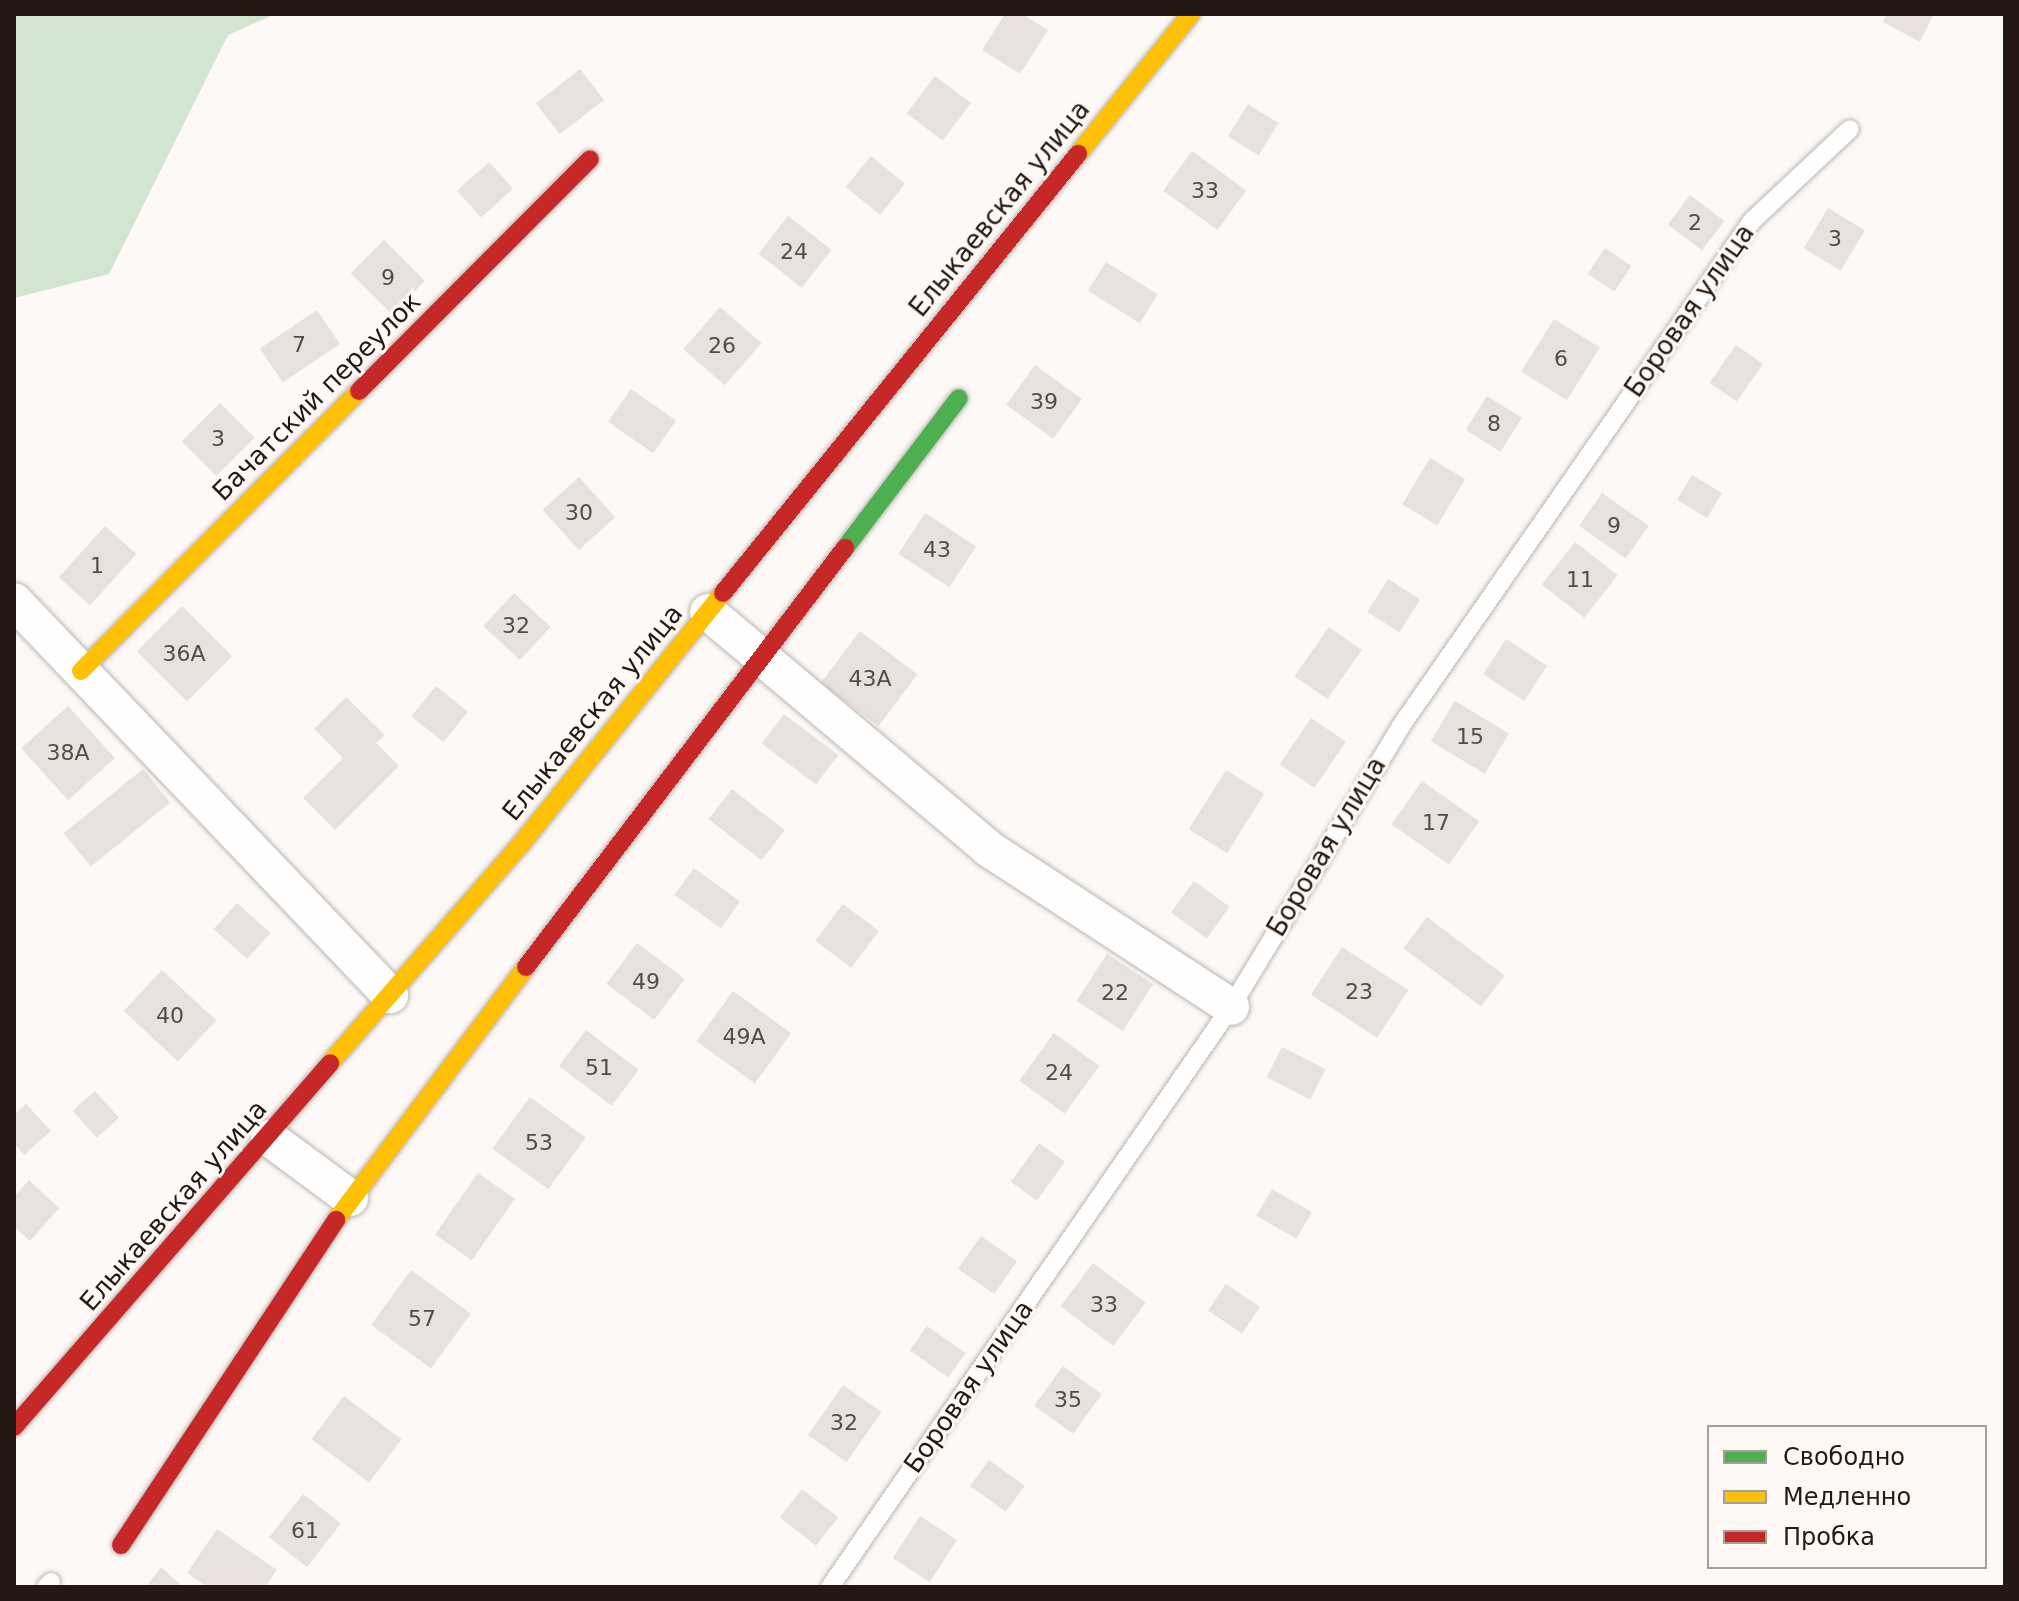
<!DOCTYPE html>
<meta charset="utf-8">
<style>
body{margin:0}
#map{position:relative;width:2019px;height:1601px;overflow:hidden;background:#fcf9f6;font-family:"DejaVu Sans",sans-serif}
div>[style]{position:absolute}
.forest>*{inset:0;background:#d2e5d1}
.building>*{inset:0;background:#e9e1dd;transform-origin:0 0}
.roads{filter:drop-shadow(0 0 2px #bbb4af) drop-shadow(0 0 2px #bbb4af)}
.lane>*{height:18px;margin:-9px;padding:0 9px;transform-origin:9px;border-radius:9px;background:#fffefe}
.street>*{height:36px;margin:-18px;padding:0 18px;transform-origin:18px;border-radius:18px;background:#fffefe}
.fast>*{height:18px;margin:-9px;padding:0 9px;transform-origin:9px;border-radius:9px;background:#4caf50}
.slow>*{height:18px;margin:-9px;padding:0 9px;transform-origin:9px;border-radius:9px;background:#ffc107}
.jam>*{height:18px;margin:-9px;padding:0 9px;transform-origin:9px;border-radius:9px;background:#c62828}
span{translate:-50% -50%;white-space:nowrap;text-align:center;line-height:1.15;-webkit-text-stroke:6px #fef8f4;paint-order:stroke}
.number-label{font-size:22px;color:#564b46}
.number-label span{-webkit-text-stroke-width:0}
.street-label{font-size:26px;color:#231812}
.frame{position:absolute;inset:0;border:16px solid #231812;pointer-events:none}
.legend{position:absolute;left:1707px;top:1425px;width:280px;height:144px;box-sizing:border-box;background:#fef8f4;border:2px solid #a69e9a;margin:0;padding:10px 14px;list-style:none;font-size:24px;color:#231812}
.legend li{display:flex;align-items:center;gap:16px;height:40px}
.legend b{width:40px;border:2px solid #a69e9a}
</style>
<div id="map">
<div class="forest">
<div style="clip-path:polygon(14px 14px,275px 14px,228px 35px,109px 274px,14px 298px)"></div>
</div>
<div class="building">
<div style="clip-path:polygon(1005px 14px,1022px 14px,1048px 30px,1020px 74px,982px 50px)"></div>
<div style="clip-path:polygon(1887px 14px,1934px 14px,1920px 42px,1883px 22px)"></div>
<div style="left:580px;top:69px;width:39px;height:56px;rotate:52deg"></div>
<div style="left:935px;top:76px;width:45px;height:47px;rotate:37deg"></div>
<div style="left:1248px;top:104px;width:36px;height:38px;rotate:32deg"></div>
<div style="left:1192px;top:151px;width:67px;height:49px;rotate:36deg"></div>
<div style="left:871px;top:156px;width:44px;height:40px;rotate:39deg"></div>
<div style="left:489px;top:162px;width:36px;height:43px;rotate:48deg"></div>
<div style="left:1690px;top:195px;width:43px;height:37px;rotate:37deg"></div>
<div style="left:1828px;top:208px;width:43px;height:47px;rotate:31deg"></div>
<div style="left:788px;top:216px;width:55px;height:48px;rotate:38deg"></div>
<div style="left:384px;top:240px;width:58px;height:47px;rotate:45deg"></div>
<div style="left:1605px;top:248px;width:32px;height:31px;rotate:34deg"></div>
<div style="left:1106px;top:262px;width:61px;height:34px;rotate:32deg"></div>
<div style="left:720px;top:307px;width:55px;height:56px;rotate:41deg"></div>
<div style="left:317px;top:310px;width:41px;height:69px;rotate:56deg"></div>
<div style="left:1554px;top:319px;width:54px;height:62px;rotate:32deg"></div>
<div style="left:1736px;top:345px;width:33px;height:46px;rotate:35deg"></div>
<div style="left:1035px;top:365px;width:58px;height:49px;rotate:36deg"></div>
<div style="left:631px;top:389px;width:55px;height:40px;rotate:35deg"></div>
<div style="left:1487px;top:396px;width:41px;height:40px;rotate:32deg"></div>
<div style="left:220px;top:403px;width:49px;height:54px;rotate:45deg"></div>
<div style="left:1430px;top:458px;width:41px;height:54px;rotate:31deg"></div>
<div style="left:1692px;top:475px;width:35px;height:29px;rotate:31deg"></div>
<div style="left:579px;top:477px;width:54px;height:49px;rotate:48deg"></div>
<div style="left:1602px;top:493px;width:57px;height:40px;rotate:35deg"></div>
<div style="left:925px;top:513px;width:61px;height:49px;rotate:33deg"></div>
<div style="left:105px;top:526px;width:42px;height:69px;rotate:42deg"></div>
<div style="left:1575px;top:542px;width:54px;height:54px;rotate:38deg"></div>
<div style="left:1388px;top:579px;width:38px;height:39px;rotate:32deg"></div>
<div style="left:514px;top:593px;width:50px;height:45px;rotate:43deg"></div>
<div style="left:182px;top:606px;width:71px;height:64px;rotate:45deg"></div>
<div style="left:1329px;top:627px;width:40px;height:60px;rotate:35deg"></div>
<div style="left:860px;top:631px;width:72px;height:65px;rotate:37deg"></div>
<div style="left:1506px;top:639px;width:49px;height:42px;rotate:33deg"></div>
<div style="left:436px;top:686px;width:41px;height:39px;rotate:39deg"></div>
<div style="clip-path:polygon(346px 697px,385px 735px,376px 743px,399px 766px,335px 830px,303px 798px,343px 758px,314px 729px)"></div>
<div style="left:1455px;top:701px;width:63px;height:47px;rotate:31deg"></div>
<div style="left:68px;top:706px;width:70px;height:63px;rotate:48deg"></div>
<div style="left:784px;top:714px;width:68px;height:37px;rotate:37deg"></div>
<div style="left:1311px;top:718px;width:42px;height:56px;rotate:34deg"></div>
<div style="left:143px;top:769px;width:43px;height:102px;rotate:51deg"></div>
<div style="left:1226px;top:770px;width:45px;height:70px;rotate:32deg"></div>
<div style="left:1422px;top:781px;width:70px;height:53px;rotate:35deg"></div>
<div style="left:732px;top:789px;width:67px;height:38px;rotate:38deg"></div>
<div style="left:694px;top:868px;width:57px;height:33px;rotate:36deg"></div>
<div style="left:1194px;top:881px;width:44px;height:39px;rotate:36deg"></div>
<div style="left:237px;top:903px;width:45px;height:35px;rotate:42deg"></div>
<div style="left:843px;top:904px;width:45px;height:46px;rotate:37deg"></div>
<div style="left:1427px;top:917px;width:97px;height:39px;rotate:37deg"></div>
<div style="left:637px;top:943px;width:60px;height:51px;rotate:37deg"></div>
<div style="left:1342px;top:947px;width:79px;height:57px;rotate:33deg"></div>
<div style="left:1107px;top:954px;width:55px;height:56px;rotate:33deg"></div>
<div style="left:162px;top:970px;width:74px;height:56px;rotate:43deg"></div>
<div style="left:733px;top:991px;width:72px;height:62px;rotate:36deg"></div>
<div style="left:586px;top:1030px;width:66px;height:45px;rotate:37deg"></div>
<div style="left:1054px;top:1033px;width:56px;height:59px;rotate:36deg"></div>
<div style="left:1282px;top:1047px;width:49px;height:34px;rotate:27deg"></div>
<div style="left:95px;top:1091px;width:36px;height:30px;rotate:48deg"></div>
<div style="left:530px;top:1097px;width:69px;height:64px;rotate:36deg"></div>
<div style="clip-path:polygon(26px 1104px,51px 1131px,24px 1155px,14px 1143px,14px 1115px)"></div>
<div style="left:1039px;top:1143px;width:32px;height:48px;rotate:36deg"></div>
<div style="left:478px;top:1173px;width:45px;height:75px;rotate:35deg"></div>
<div style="clip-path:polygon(29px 1180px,59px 1208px,30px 1241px,14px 1227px,14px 1197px)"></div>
<div style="left:1272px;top:1189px;width:46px;height:31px;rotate:30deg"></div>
<div style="left:981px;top:1236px;width:44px;height:40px;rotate:35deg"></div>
<div style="left:1093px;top:1263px;width:66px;height:54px;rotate:37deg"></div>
<div style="left:411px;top:1270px;width:74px;height:68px;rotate:36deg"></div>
<div style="left:1226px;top:1284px;width:41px;height:32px;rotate:34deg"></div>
<div style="left:927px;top:1326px;width:47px;height:30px;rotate:35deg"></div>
<div style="left:1063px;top:1366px;width:48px;height:49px;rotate:36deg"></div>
<div style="left:843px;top:1385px;width:47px;height:61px;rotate:35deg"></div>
<div style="left:344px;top:1396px;width:72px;height:54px;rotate:37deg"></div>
<div style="left:989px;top:1460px;width:44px;height:32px;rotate:36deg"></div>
<div style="left:802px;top:1489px;width:46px;height:36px;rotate:38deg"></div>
<div style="left:303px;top:1494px;width:48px;height:55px;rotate:38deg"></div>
<div style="left:920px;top:1516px;width:44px;height:50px;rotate:33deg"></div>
<div style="clip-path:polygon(217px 1529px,277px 1570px,265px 1587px,207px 1587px,187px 1573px)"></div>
<div style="clip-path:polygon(161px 1567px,183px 1587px,146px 1587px)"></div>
</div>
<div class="roads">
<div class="lane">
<div style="left:46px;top:1587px;width:7px;rotate:-45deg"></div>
<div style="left:830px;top:1587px;width:705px;rotate:-55.34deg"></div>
<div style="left:1231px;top:1007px;width:328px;rotate:-58.8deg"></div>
<div style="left:1401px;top:726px;width:615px;rotate:-55.2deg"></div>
<div style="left:1752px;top:221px;width:134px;rotate:-43.2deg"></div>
</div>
<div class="street">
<div style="left:14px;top:601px;width:545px;rotate:46.34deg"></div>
<div style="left:708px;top:612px;width:368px;rotate:40.1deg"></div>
<div style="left:989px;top:849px;width:289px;rotate:33.1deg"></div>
<div style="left:269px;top:1138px;width:101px;rotate:36.5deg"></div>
</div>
<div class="fast">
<div style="left:845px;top:548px;width:188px;rotate:-52.8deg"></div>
</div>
<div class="slow">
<div style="left:1078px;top:154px;width:180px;rotate:-51.1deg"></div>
<div style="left:81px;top:671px;width:395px;rotate:-45.2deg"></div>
<div style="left:330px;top:1063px;width:291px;rotate:-48.9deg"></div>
<div style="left:521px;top:844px;width:322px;rotate:-51.2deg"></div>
<div style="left:336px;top:1220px;width:316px;rotate:-53.1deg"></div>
</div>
<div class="jam">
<div style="left:359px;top:391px;width:327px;rotate:-45.1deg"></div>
<div style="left:723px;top:593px;width:565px;rotate:-51.04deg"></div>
<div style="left:526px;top:967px;width:527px;rotate:-52.72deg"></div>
<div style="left:14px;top:1427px;width:482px;rotate:-49deg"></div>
<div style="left:121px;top:1545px;width:390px;rotate:-56.5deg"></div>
</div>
</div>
<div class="number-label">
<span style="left:1205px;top:191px">33</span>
<span style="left:1695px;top:223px">2</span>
<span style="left:1835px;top:239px">3</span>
<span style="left:794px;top:252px">24</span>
<span style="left:388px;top:278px">9</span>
<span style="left:299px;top:345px">7</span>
<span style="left:722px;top:346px">26</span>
<span style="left:1561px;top:359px">6</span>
<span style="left:1044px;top:402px">39</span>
<span style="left:1494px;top:424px">8</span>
<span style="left:218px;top:439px">3</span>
<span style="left:579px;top:513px">30</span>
<span style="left:1614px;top:526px">9</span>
<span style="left:937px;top:550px">43</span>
<span style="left:97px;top:566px">1</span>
<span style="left:1580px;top:580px">11</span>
<span style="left:516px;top:626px">32</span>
<span style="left:184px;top:654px">36А</span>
<span style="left:870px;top:679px">43А</span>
<span style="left:1470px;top:737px">15</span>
<span style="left:68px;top:753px">38А</span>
<span style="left:1436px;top:823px">17</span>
<span style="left:646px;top:982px">49</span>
<span style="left:1359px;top:992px">23</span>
<span style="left:1115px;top:993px">22</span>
<span style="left:170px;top:1016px">40</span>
<span style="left:744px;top:1037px">49А</span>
<span style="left:599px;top:1068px">51</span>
<span style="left:1059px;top:1073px">24</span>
<span style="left:539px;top:1143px">53</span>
<span style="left:1104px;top:1305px">33</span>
<span style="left:422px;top:1319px">57</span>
<span style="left:1068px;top:1400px">35</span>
<span style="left:844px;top:1423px">32</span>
<span style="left:305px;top:1531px">61</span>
</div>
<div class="street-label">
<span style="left:1000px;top:209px;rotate:-51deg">Елыкаевская улица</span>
<span style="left:1690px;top:311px;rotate:-55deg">Боровая улица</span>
<span style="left:317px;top:397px;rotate:-45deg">Бачатский переулок</span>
<span style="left:593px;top:713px;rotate:-51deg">Елыкаевская улица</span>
<span style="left:1327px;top:847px;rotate:-59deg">Боровая улица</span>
<span style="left:174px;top:1206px;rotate:-49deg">Елыкаевская улица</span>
<span style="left:969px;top:1387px;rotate:-55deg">Боровая улица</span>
</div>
<div class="frame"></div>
<ul class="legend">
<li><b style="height:10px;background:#4caf50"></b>Свободно</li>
<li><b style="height:10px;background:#ffc107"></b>Медленно</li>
<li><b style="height:10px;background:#c62828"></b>Пробка</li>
</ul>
</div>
